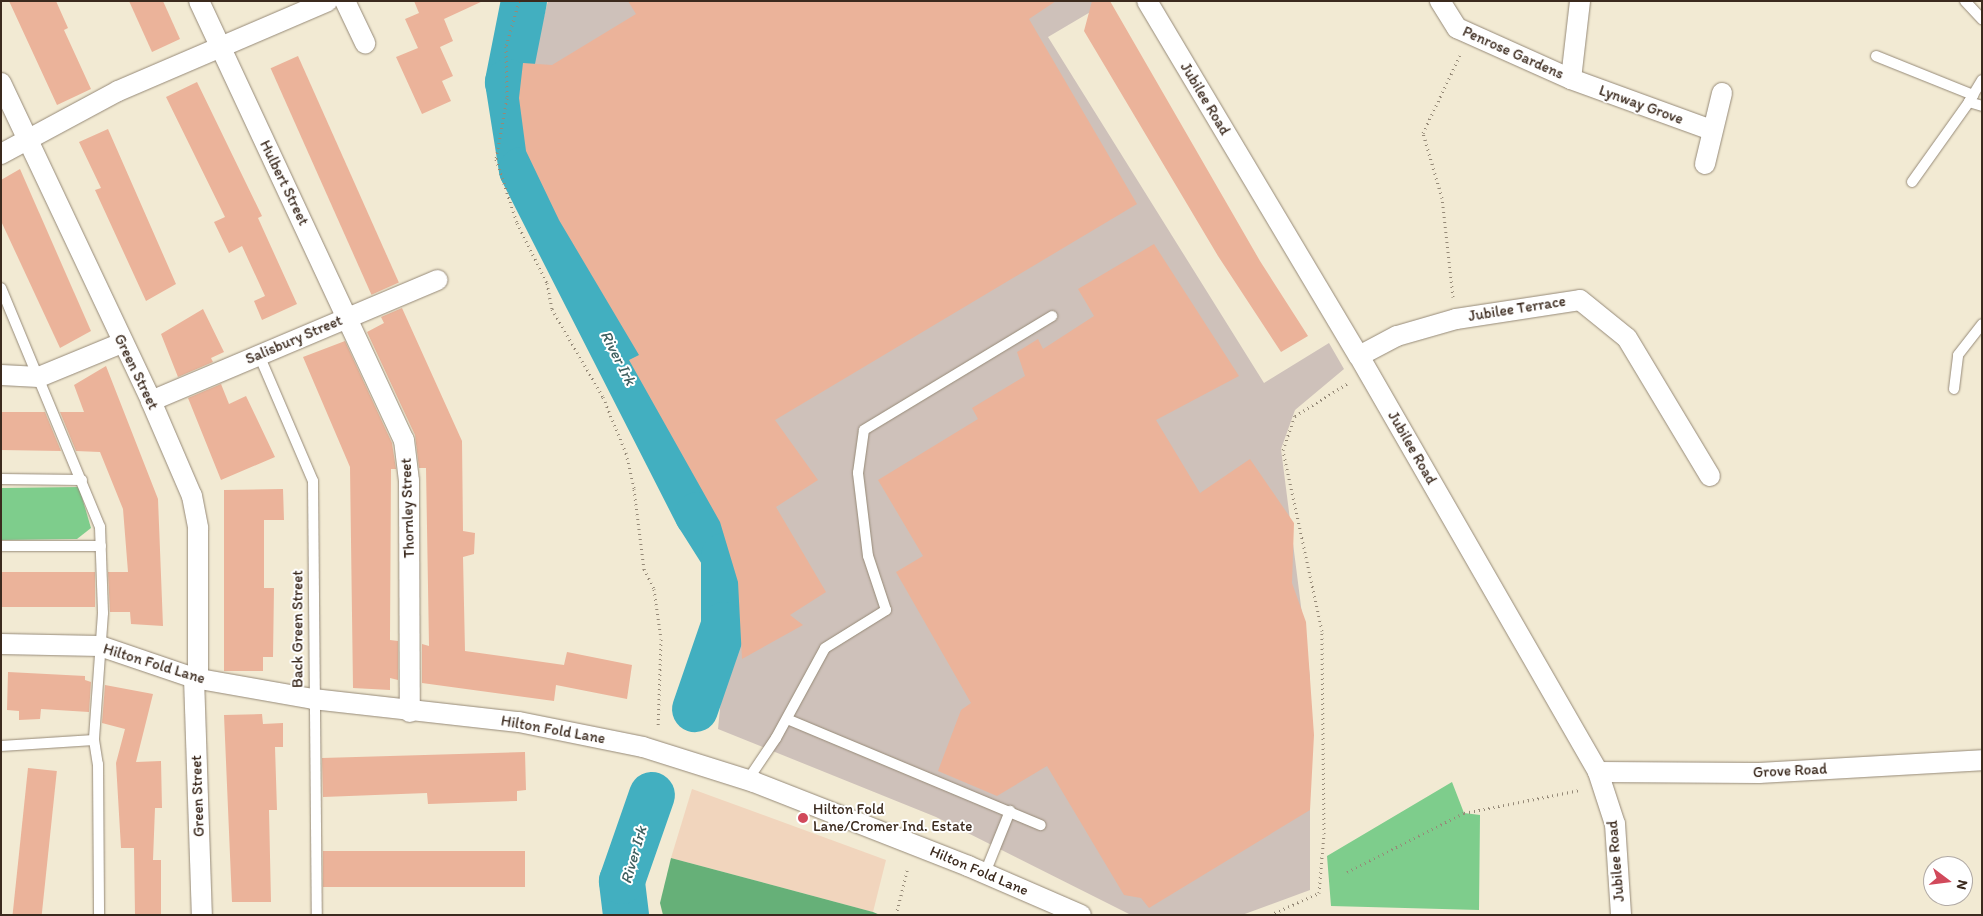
<!DOCTYPE html>
<style>
body{margin:0}
#map{position:relative;width:1983px;height:916px;overflow:hidden;background:#f2ead3;font-family:Itim,sans-serif}
div>[style]{position:absolute}
.built>*{inset:0;background:#f1d5bd}
.industrial>*{inset:0;background:#cec1ba}
.green>*{inset:0;background:#7ecd8c}
.forest>*{inset:0;background:#66b078}
.river>*{height:46px;margin:-23px;padding:0 23px;transform-origin:23px;border-radius:23px;background:#42afc0}
.building>*{inset:0;background:#ebb39a;transform-origin:0 0}
.path>*{height:3px;margin-top:-1.5px;transform-origin:0;background:repeating-linear-gradient(90deg,#968a78 0 1px,transparent 0 5px)}
.roads{filter:drop-shadow(0 0 1px #968a78) drop-shadow(0 0 1px #968a78)}
.lane>*{height:10px;margin:-5px;padding:0 5px;transform-origin:5px;border-radius:5px;background:#fff}
.street>*{height:20px;margin:-10px;padding:0 10px;transform-origin:10px;border-radius:10px;background:#fff}
.dots>*{width:14px;height:14px;translate:-50% -50%;box-sizing:border-box;border:2px solid #fff;border-radius:50%}
span{translate:-50% -50%;white-space:nowrap;text-align:center;line-height:1.15;-webkit-text-stroke:4px #fff;paint-order:stroke}
.street-label{font-size:15px;color:#3b2a1e}
.poi-label{font-size:15px;color:#3b2a1e}
.left{translate:0 -50%;text-align:left}
.water-label{font-size:16px;color:#3e5f5f;font-style:italic}
.frame{position:absolute;inset:0;border:2px solid #3b2a1e;pointer-events:none}
.north{position:absolute;left:1923px;top:856px;width:50px;height:50px;box-sizing:border-box;background:#fff;border:1px solid #b1aaa5;border-radius:50%;rotate:105deg;font-size:14px;font-weight:700;line-height:20px;text-align:center;color:#3b2a1e}
.north::after{content:'';display:block;margin:auto;width:18px;height:22px;background:#d1495b;clip-path:polygon(50% 0,100% 100%,50% 72%,0 100%)}
</style>
<div id="map">
<div class="built">
<div style="clip-path:polygon(692px 789px,886px 860px,873px 912px,671px 858px)"></div>
</div>
<div class="industrial">
<div style="clip-path:polygon(548px 1px,1109px 1px,1048px 37px,1264px 383px,1329px 343px,1344px 369px,1295px 410px,1281px 449px,1310px 677px,1310px 890px,1242px 915px,1131px 915px,936px 817px,718px 729px,732px 585px,729px 551px,577px 266px,525px 152px,532px 62px)"></div>
</div>
<div class="green">
<div style="clip-path:polygon(79px 487px,91px 528px,77px 539px,1px 540px,1px 488px)"></div>
<div style="clip-path:polygon(1452px 782px,1464px 813px,1480px 815px,1479px 910px,1331px 906px,1327px 856px)"></div>
</div>
<div class="forest">
<div style="clip-path:polygon(671px 858px,873px 912px,880px 915px,663px 915px,660px 903px)"></div>
</div>
<div class="river">
<div style="left:524px;top:1px;width:83px;rotate:101.2deg"></div>
<div style="left:508px;top:82px;width:89px;rotate:81deg"></div>
<div style="left:522px;top:170px;width:387px;rotate:63deg"></div>
<div style="left:698px;top:515px;width:49px;rotate:57.6deg"></div>
<div style="left:724px;top:556px;width:69px;rotate:90deg"></div>
<div style="left:724px;top:625px;width:89px;rotate:109deg"></div>
<div style="left:626px;top:915px;width:34px;rotate:-97deg"></div>
<div style="left:622px;top:881px;width:91px;rotate:-70.8deg"></div>
</div>
<div class="building">
<div style="clip-path:polygon(9px 1px,56px 1px,68px 28px,64px 30px,91px 89px,57px 105px)"></div>
<div style="clip-path:polygon(129px 1px,163px 1px,180px 39px,152px 52px)"></div>
<div style="clip-path:polygon(414px 1px,483px 1px,444px 19px,453px 41px,440px 47px,453px 76px,442px 81px,451px 101px,422px 114px,396px 57px,418px 48px,405px 19px,419px 13px)"></div>
<div style="clip-path:polygon(628px 1px,1056px 1px,1029px 19px,1137px 204px,775px 420px,818px 480px,776px 507px,826px 592px,790px 615px,803px 625px,742px 659px,738px 582px,720px 522px,629px 360px,639px 355px,559px 220px,526px 151px,519px 98px,523px 63px,552px 65px,636px 14px)"></div>
<div style="clip-path:polygon(1092px 1px,1110px 1px,1260px 261px,1308px 336px,1281px 352px,1218px 256px,1084px 31px)"></div>
<div style="left:298px;top:56px;width:248px;height:30px;rotate:66deg"></div>
<div style="clip-path:polygon(197px 82px,262px 216px,258px 218px,297px 304px,262px 320px,254px 301px,265px 296px,242px 246px,229px 253px,214px 222px,225px 217px,166px 97px)"></div>
<div style="clip-path:polygon(108px 129px,176px 284px,146px 301px,95px 190px,101px 188px,79px 142px)"></div>
<div style="clip-path:polygon(20px 169px,91px 331px,60px 348px,1px 221px,1px 180px)"></div>
<div style="clip-path:polygon(1154px 244px,1239px 376px,1156px 420px,1200px 493px,1250px 459px,1294px 523px,1292px 583px,1306px 622px,1314px 735px,1310px 810px,1149px 908px,1141px 898px,1124px 895px,1047px 766px,997px 796px,938px 771px,961px 710px,971px 703px,896px 572px,923px 556px,878px 480px,978px 419px,972px 408px,1025px 376px,1017px 352px,1038px 339px,1043px 349px,1094px 316px,1078px 289px)"></div>
<div style="clip-path:polygon(402px 308px,462px 441px,463px 531px,475px 533px,474px 554px,463px 557px,465px 651px,564px 665px,567px 652px,632px 665px,627px 699px,556px 685px,554px 701px,422px 683px,422px 644px,429px 646px,426px 468px,419px 468px,415px 435px,367px 332px,384px 323px,381px 317px)"></div>
<div style="clip-path:polygon(203px 309px,224px 352px,211px 358px,213px 362px,178px 377px,161px 334px)"></div>
<div style="clip-path:polygon(345px 341px,392px 443px,396px 469px,391px 469px,390px 640px,398px 641px,398px 680px,390px 678px,390px 690px,353px 688px,350px 467px,303px 357px)"></div>
<div style="clip-path:polygon(106px 366px,158px 499px,163px 626px,131px 624px,130px 612px,110px 612px,108px 572px,128px 572px,123px 509px,100px 452px,76px 451px,60px 412px,84px 412px,74px 385px)"></div>
<div style="clip-path:polygon(221px 384px,229px 404px,246px 396px,275px 457px,221px 480px,188px 398px)"></div>
<div style="clip-path:polygon(1px 412px,45px 412px,61px 451px,1px 450px)"></div>
<div style="clip-path:polygon(283px 489px,284px 520px,264px 520px,264px 588px,274px 588px,273px 657px,263px 657px,263px 671px,224px 671px,224px 490px)"></div>
<div style="left:1px;top:572px;width:94px;height:35px"></div>
<div style="clip-path:polygon(8px 672px,85px 676px,85px 680px,91px 682px,89px 712px,41px 709px,40px 719px,19px 720px,19px 711px,7px 710px)"></div>
<div style="clip-path:polygon(105px 685px,153px 694px,136px 762px,161px 761px,162px 808px,155px 808px,153px 860px,161px 860px,161px 915px,135px 915px,134px 848px,121px 848px,116px 763px,125px 729px,102px 723px)"></div>
<div style="clip-path:polygon(262px 714px,263px 724px,283px 723px,283px 747px,275px 747px,277px 810px,269px 810px,271px 902px,232px 902px,224px 715px)"></div>
<div style="clip-path:polygon(525px 752px,526px 790px,517px 791px,517px 801px,428px 804px,427px 793px,323px 797px,322px 758px)"></div>
<div style="left:28px;top:768px;width:29px;height:147px;rotate:6deg"></div>
<div style="left:525px;top:851px;width:36px;height:202px;rotate:90deg"></div>
</div>
<div class="path">
<div style="left:519px;top:1px;width:47px;rotate:106.1deg"></div>
<div style="left:506px;top:46px;width:52px;rotate:88.9deg"></div>
<div style="left:507px;top:98px;width:62px;rotate:100.2deg"></div>
<div style="left:496px;top:159px;width:67px;rotate:71.8deg"></div>
<div style="left:517px;top:223px;width:67px;rotate:63.4deg"></div>
<div style="left:547px;top:283px;width:26px;rotate:79deg"></div>
<div style="left:552px;top:309px;width:102px;rotate:59.9deg"></div>
<div style="left:603px;top:397px;width:61px;rotate:67.7deg"></div>
<div style="left:626px;top:453px;width:37px;rotate:77deg"></div>
<div style="left:634px;top:489px;width:81px;rotate:82.9deg"></div>
<div style="left:644px;top:569px;width:22px;rotate:63deg"></div>
<div style="left:654px;top:589px;width:50px;rotate:82deg"></div>
<div style="left:661px;top:639px;width:89px;rotate:91.9deg"></div>
<div style="left:1453px;top:297px;width:100px;rotate:-96.3deg"></div>
<div style="left:1442px;top:198px;width:68px;rotate:-106.3deg"></div>
<div style="left:1423px;top:133px;width:86px;rotate:-64.6deg"></div>
<div style="left:1347px;top:872px;width:131px;rotate:-26.8deg"></div>
<div style="left:1464px;top:813px;width:118px;rotate:-11.2deg"></div>
<div style="left:896px;top:915px;width:49px;rotate:-76deg"></div>
<div style="left:1270px;top:915px;width:54px;rotate:-24.2deg"></div>
<div style="left:1319px;top:893px;width:59px;rotate:-85.2deg"></div>
<div style="left:1324px;top:834px;width:203px;rotate:-90.6deg"></div>
<div style="left:1322px;top:631px;width:185px;rotate:-102.2deg"></div>
<div style="left:1283px;top:450px;width:36px;rotate:-71deg"></div>
<div style="left:1295px;top:416px;width:62px;rotate:-31.9deg"></div>
</div>
<div class="roads">
<div class="lane">
<div style="left:1965px;top:1px;width:25px;rotate:47deg"></div>
<div style="left:1876px;top:56px;width:105px;rotate:21.9deg"></div>
<div style="left:1982px;top:80px;width:26px;rotate:121deg"></div>
<div style="left:1969px;top:102px;width:14px;rotate:17deg"></div>
<div style="left:1912px;top:182px;width:98px;rotate:-54.5deg"></div>
<div style="left:1px;top:288px;width:259px;rotate:67.5deg"></div>
<div style="left:100px;top:527px;width:86px;rotate:88deg"></div>
<div style="left:103px;top:613px;width:127px;rotate:94.1deg"></div>
<div style="left:94px;top:740px;width:24px;rotate:81deg"></div>
<div style="left:98px;top:764px;width:151px;rotate:89.6deg"></div>
<div style="left:259px;top:355px;width:137px;rotate:66.8deg"></div>
<div style="left:313px;top:481px;width:434px;rotate:89.5deg"></div>
<div style="left:1954px;top:389px;width:34px;rotate:-83deg"></div>
<div style="left:1958px;top:355px;width:39px;rotate:-52deg"></div>
<div style="left:1px;top:479px;width:81px;rotate:0.7deg"></div>
<div style="left:1px;top:546px;width:100px"></div>
<div style="left:787px;top:719px;width:275px;rotate:22.7deg"></div>
<div style="left:1px;top:746px;width:93px;rotate:-3.7deg"></div>
<div style="left:747px;top:781px;width:52px;rotate:-56deg"></div>
<div style="left:776px;top:738px;width:102px;rotate:-61.4deg"></div>
<div style="left:825px;top:648px;width:72px;rotate:-31.9deg"></div>
<div style="left:886px;top:610px;width:57px;rotate:-108.4deg"></div>
<div style="left:868px;top:556px;width:84px;rotate:-96.9deg"></div>
<div style="left:858px;top:473px;width:43px;rotate:-82.1deg"></div>
<div style="left:864px;top:430px;width:220px;rotate:-31.2deg"></div>
<div style="left:985px;top:873px;width:67px;rotate:-68deg"></div>
</div>
<div class="street">
<div style="left:199px;top:1px;width:485px;rotate:65deg"></div>
<div style="left:404px;top:440px;width:41px;rotate:83deg"></div>
<div style="left:409px;top:481px;width:231px;rotate:89.8deg"></div>
<div style="left:345px;top:1px;width:47px;rotate:64.5deg"></div>
<div style="left:1147px;top:1px;width:413px;rotate:59.2deg"></div>
<div style="left:1359px;top:356px;width:480px;rotate:60.1deg"></div>
<div style="left:1598px;top:772px;width:55px;rotate:71.9deg"></div>
<div style="left:1615px;top:824px;width:91px;rotate:86.2deg"></div>
<div style="left:1440px;top:1px;width:32px;rotate:58deg"></div>
<div style="left:1457px;top:28px;width:125px;rotate:24.1deg"></div>
<div style="left:1571px;top:79px;width:149px;rotate:20deg"></div>
<div style="left:1571px;top:79px;width:79px;rotate:-83.4deg"></div>
<div style="left:1px;top:83px;width:352px;rotate:64.7deg"></div>
<div style="left:151px;top:401px;width:103px;rotate:66.7deg"></div>
<div style="left:192px;top:496px;width:33px;rotate:79deg"></div>
<div style="left:198px;top:528px;width:150px;rotate:90deg"></div>
<div style="left:1px;top:154px;width:133px;rotate:-28.3deg"></div>
<div style="left:118px;top:91px;width:228px;rotate:-23.2deg"></div>
<div style="left:1705px;top:164px;width:73px;rotate:-76.5deg"></div>
<div style="left:1359px;top:356px;width:43px;rotate:-27.8deg"></div>
<div style="left:1397px;top:336px;width:61px;rotate:-16.1deg"></div>
<div style="left:1456px;top:319px;width:125px;rotate:-8.7deg"></div>
<div style="left:1580px;top:300px;width:60px;rotate:39deg"></div>
<div style="left:1627px;top:338px;width:161px;rotate:59deg"></div>
<div style="left:1px;top:375px;width:38px;rotate:3deg"></div>
<div style="left:39px;top:377px;width:90px;rotate:-22.3deg"></div>
<div style="left:151px;top:401px;width:311px;rotate:-22.9deg"></div>
<div style="left:1px;top:644px;width:99px;rotate:1.2deg"></div>
<div style="left:100px;top:646px;width:99px;rotate:18.8deg"></div>
<div style="left:194px;top:678px;width:121px;rotate:10deg"></div>
<div style="left:313px;top:699px;width:207px;rotate:6.4deg"></div>
<div style="left:519px;top:722px;width:126px;rotate:11.4deg"></div>
<div style="left:643px;top:747px;width:116px;rotate:17.5deg"></div>
<div style="left:754px;top:782px;width:230px;rotate:21.4deg"></div>
<div style="left:968px;top:866px;width:123px;rotate:23.4deg"></div>
<div style="left:194px;top:678px;width:237px;rotate:88.1deg"></div>
<div style="left:1598px;top:772px;width:161px;rotate:0.4deg"></div>
<div style="left:1759px;top:773px;width:223px;rotate:-3.3deg"></div>
</div>
</div>
<div class="dots">
<div style="left:803px;top:818px;background:#d1495b"></div>
</div>
<div class="street-label">
<span style="left:1513px;top:53px;rotate:24deg">Penrose Gardens</span>
<span style="left:1205px;top:99px;rotate:59deg">Jubilee Road</span>
<span style="left:1641px;top:105px;rotate:20deg">Lynway Grove</span>
<span style="left:284px;top:183px;rotate:64deg">Hulbert Street</span>
<span style="left:1517px;top:309px;rotate:-9deg">Jubilee Terrace</span>
<span style="left:294px;top:340px;rotate:-23deg">Salisbury Street</span>
<span style="left:136px;top:372px;rotate:64deg">Green Street</span>
<span style="left:1412px;top:448px;rotate:60deg">Jubilee Road</span>
<span style="left:408px;top:508px;rotate:-92deg">Thornley Street</span>
<span style="left:298px;top:629px;rotate:-90deg">Back Green Street</span>
<span style="left:154px;top:664px;rotate:17deg">Hilton Fold Lane</span>
<span style="left:553px;top:730px;rotate:10deg">Hilton Fold Lane</span>
<span style="left:1790px;top:771px;rotate:-3deg">Grove Road</span>
<span style="left:198px;top:796px;rotate:-92deg">Green Street</span>
<span style="left:1616px;top:861px;rotate:-95deg">Jubilee Road</span>
<span style="left:979px;top:871px;rotate:23deg">Hilton Fold Lane</span>
</div>
<div class="poi-label">
<span class="left" style="left:813px;top:818px">Hilton Fold<br>Lane/Cromer Ind. Estate</span>
</div>
<div class="water-label">
<span style="left:618px;top:358px;rotate:63deg">River Irk</span>
<span style="left:634px;top:855px;rotate:-74deg">River Irk</span>
</div>
<div class="frame"></div>
<div class="north">N</div>
</div>
